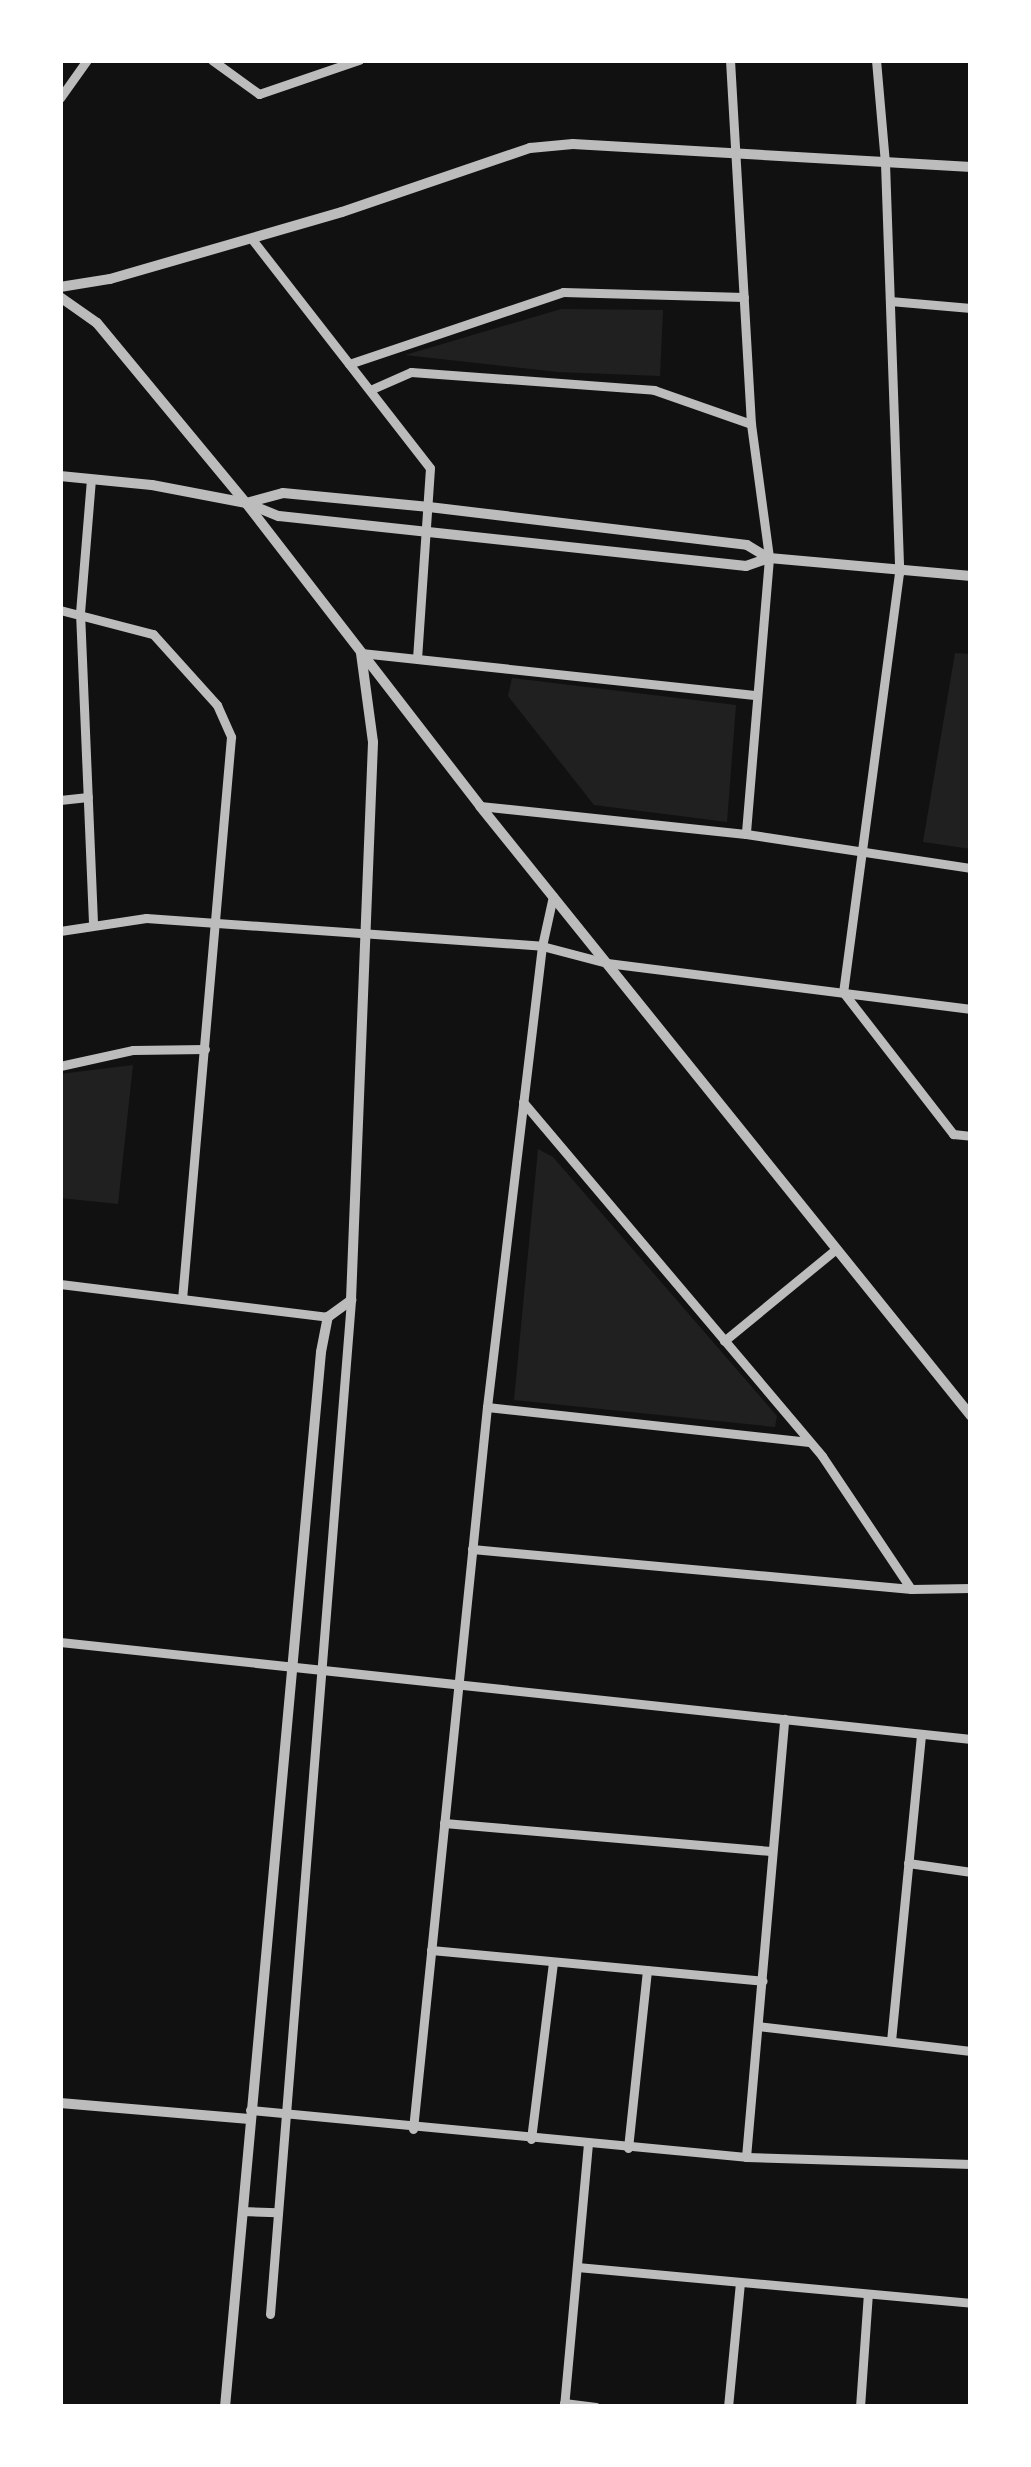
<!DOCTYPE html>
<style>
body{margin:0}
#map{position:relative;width:1031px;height:2467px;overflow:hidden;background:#111;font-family:"PT Serif",serif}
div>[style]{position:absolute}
.green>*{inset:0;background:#202020}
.minor>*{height:9px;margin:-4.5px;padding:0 4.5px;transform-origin:4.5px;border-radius:4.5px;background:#bcbcbc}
.tertiary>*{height:10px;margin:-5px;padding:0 5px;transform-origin:5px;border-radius:5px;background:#bcbcbc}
span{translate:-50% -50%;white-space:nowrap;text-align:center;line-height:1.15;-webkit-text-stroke:9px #fff;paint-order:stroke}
.frame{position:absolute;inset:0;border:63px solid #fff;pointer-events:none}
</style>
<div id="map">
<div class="green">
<div style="clip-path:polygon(561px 309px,663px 310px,660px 376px,558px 372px,405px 355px)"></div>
<div style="clip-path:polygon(955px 653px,971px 654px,971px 849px,923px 842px)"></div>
<div style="clip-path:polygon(512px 678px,736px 705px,727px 822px,594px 805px,508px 696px)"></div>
<div style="clip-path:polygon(133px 1065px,118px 1204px,60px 1198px,60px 1074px)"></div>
<div style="clip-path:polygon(538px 1149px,553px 1157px,777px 1416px,775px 1427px,514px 1400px)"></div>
</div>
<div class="minor">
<div style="left:212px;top:60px;width:58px;rotate:35.9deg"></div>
<div style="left:259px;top:94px;width:106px;rotate:-18.8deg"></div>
<div style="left:730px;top:60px;width:365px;rotate:86.7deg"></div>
<div style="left:751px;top:424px;width:135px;rotate:82.3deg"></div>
<div style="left:769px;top:558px;width:277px;rotate:94.8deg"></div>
<div style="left:876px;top:60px;width:103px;rotate:85deg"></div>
<div style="left:885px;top:163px;width:410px;rotate:88deg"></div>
<div style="left:899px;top:573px;width:423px;rotate:97.6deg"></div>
<div style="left:843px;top:992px;width:180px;rotate:52.2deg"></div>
<div style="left:953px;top:1134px;width:18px;rotate:6deg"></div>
<div style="left:60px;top:98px;width:47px;rotate:-54.6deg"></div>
<div style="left:251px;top:238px;width:291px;rotate:52.1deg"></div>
<div style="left:430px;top:468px;width:190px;rotate:93.9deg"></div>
<div style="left:890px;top:301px;width:81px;rotate:4.9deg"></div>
<div style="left:349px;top:364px;width:226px;rotate:-18.6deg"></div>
<div style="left:563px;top:292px;width:181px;rotate:1.6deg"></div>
<div style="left:370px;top:390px;width:45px;rotate:-23.7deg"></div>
<div style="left:411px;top:372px;width:244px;rotate:4.2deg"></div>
<div style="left:654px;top:390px;width:103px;rotate:19.3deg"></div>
<div style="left:91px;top:479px;width:133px;rotate:94.7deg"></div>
<div style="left:80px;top:612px;width:311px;rotate:87.6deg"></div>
<div style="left:60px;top:610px;width:96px;rotate:14.5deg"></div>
<div style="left:153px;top:634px;width:96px;rotate:48deg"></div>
<div style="left:217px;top:705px;width:35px;rotate:66deg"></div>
<div style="left:231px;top:737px;width:564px;rotate:94.98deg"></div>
<div style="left:361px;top:653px;width:398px;rotate:6.1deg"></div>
<div style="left:60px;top:800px;width:28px;rotate:-6deg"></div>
<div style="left:480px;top:806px;width:267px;rotate:6deg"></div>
<div style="left:746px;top:834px;width:228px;rotate:8.6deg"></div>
<div style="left:60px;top:931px;width:87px;rotate:-8.6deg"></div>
<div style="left:146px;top:918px;width:397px;rotate:4deg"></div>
<div style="left:542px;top:946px;width:67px;rotate:14.7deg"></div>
<div style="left:607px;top:963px;width:367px;rotate:7.2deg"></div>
<div style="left:60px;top:1066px;width:75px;rotate:-12.4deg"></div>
<div style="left:133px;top:1050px;width:72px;rotate:-0.8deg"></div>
<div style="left:523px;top:1102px;width:463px;rotate:49.8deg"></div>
<div style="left:822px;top:1456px;width:160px;rotate:56.2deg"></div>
<div style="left:60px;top:1284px;width:270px;rotate:7deg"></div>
<div style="left:724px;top:1341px;width:145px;rotate:-39.4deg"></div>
<div style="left:487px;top:1407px;width:324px;rotate:6.2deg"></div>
<div style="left:472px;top:1549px;width:441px;rotate:5.2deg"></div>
<div style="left:911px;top:1589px;width:60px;rotate:-1deg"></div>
<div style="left:60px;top:1642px;width:916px;rotate:6.08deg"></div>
<div style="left:444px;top:1823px;width:328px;rotate:4.9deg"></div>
<div style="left:908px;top:1863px;width:64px;rotate:8.1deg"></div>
<div style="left:431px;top:1950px;width:333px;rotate:5.3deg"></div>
<div style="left:758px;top:2026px;width:214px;rotate:6.7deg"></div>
<div style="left:891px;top:2041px;width:308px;rotate:-84.4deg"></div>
<div style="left:250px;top:2110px;width:498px;rotate:5.4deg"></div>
<div style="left:746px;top:2157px;width:225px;rotate:1.8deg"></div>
<div style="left:413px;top:2129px;width:726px;rotate:-84.15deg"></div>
<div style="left:487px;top:1407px;width:464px;rotate:-83.2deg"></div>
<div style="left:542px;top:946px;width:51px;rotate:-77.6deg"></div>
<div style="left:531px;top:2139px;width:178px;rotate:-82.9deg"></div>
<div style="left:628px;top:2148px;width:179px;rotate:-83.9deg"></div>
<div style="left:746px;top:2157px;width:440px;rotate:-85deg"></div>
<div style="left:242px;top:2211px;width:35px;rotate:2deg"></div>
<div style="left:577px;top:2267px;width:396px;rotate:5.2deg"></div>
<div style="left:270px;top:2314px;width:1017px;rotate:-85.43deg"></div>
<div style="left:564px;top:2403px;width:32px;rotate:7deg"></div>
<div style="left:564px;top:2407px;width:264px;rotate:-84.8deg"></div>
<div style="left:728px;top:2407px;width:125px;rotate:-84.5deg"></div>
<div style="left:860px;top:2407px;width:113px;rotate:-86deg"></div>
</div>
<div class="tertiary">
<div style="left:60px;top:287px;width:51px;rotate:-9.1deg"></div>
<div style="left:110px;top:279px;width:241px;rotate:-16.1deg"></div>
<div style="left:342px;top:212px;width:199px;rotate:-18.8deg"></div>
<div style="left:530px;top:148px;width:43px;rotate:-5.3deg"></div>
<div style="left:573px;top:144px;width:399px;rotate:3.3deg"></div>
<div style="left:60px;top:297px;width:45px;rotate:35.1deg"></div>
<div style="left:97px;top:323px;width:234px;rotate:50.4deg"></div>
<div style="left:246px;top:503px;width:383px;rotate:52.3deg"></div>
<div style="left:480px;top:806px;width:783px;rotate:51.17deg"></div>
<div style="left:60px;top:476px;width:92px;rotate:5.6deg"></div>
<div style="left:152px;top:485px;width:96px;rotate:10.8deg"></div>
<div style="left:246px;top:503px;width:35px;rotate:22deg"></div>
<div style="left:279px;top:516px;width:470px;rotate:6.1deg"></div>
<div style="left:746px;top:566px;width:24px;rotate:-19deg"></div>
<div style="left:769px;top:558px;width:203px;rotate:5.1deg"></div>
<div style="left:246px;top:503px;width:38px;rotate:-15deg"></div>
<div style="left:283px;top:493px;width:147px;rotate:5.5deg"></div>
<div style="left:429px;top:507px;width:320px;rotate:6.8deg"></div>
<div style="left:747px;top:545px;width:26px;rotate:31deg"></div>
<div style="left:60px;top:2103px;width:190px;rotate:4.8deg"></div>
<div style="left:225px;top:2407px;width:1059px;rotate:-84.8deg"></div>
<div style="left:321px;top:1352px;width:36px;rotate:-79deg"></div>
<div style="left:328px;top:1317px;width:29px;rotate:-36deg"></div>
<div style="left:351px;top:1300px;width:558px;rotate:-87.74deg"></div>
<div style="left:373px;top:742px;width:90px;rotate:-97.7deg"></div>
</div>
<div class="frame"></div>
</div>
